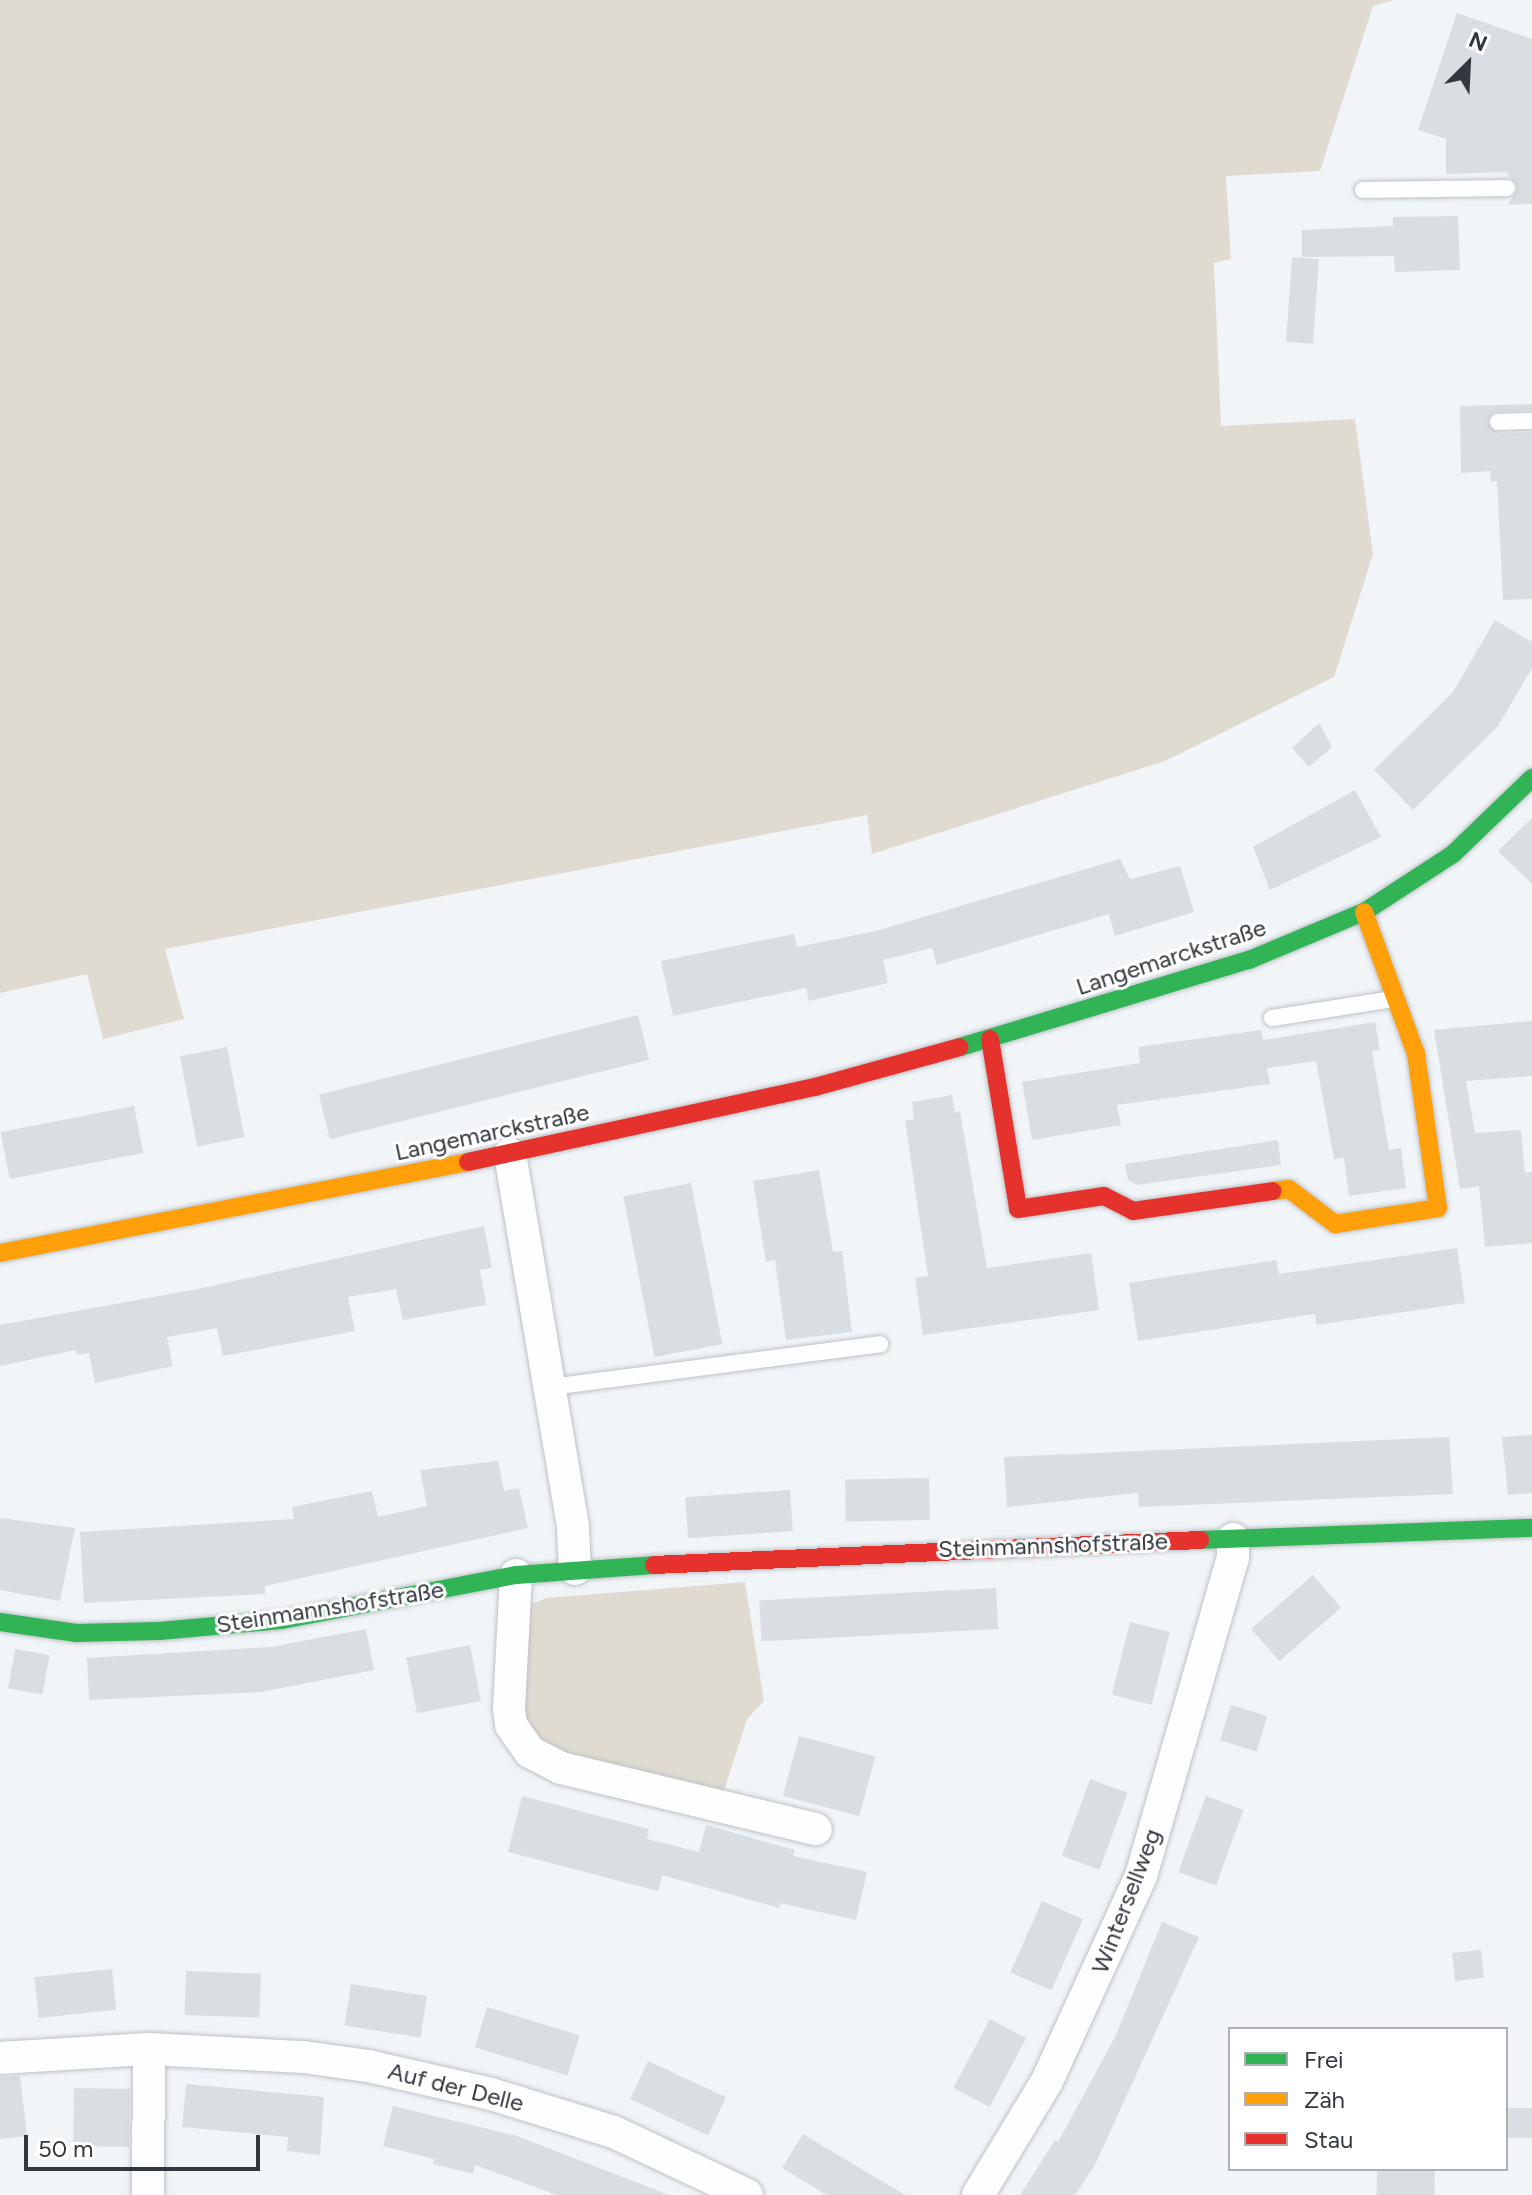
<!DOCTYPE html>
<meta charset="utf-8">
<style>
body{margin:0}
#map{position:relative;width:1532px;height:2195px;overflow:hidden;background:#f1f5f8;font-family:Figtree,sans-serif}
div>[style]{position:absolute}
.green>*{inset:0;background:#dfdbd1}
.building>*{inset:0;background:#d9dee2;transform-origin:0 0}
.roads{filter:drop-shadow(0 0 2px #bec2c7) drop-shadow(0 0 2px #bec2c7)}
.lane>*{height:16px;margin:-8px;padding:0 8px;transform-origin:8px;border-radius:8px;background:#fdfefe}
.street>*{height:32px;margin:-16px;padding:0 16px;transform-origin:16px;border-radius:16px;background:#fdfefe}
.fast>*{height:18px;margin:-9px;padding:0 9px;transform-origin:9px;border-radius:9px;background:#30b455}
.slow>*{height:18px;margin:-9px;padding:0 9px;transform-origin:9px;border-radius:9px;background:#ff9f0a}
.jam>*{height:18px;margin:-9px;padding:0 9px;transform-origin:9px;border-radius:9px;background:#e5322d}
span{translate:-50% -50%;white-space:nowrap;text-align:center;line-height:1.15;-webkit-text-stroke:6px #fff;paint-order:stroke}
.street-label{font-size:24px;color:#32383f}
.legend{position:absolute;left:1228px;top:2027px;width:280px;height:144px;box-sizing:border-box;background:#fff;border:2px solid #adafb2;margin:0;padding:10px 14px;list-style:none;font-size:24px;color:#32383f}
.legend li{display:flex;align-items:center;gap:16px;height:40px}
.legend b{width:40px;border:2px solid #adafb2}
.north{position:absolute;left:1428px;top:24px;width:80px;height:80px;-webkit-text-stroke:6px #fff;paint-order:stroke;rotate:24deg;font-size:22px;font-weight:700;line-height:32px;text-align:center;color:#32383f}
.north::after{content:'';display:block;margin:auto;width:28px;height:36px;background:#32383f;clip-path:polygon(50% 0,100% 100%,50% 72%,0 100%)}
.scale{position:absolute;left:24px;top:2135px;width:236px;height:36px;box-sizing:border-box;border:4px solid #32383f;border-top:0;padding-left:10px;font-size:24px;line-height:28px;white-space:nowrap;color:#32383f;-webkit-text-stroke:6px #fff;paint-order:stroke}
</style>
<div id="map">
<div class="green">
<div style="clip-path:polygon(0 0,1394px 0,1373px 6px,1320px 171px,1226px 176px,1231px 259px,1214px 263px,1221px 426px,1355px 419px,1373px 554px,1334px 677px,1165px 761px,872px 854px,867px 815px,165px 949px,184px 1019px,103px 1039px,87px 974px,0 993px)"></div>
<div style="clip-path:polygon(745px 1582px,764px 1701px,747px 1719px,723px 1794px,544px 1747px,521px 1712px,523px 1636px,532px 1604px,546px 1598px)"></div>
</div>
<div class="building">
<div style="clip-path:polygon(1457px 13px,1532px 39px,1532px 204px,1508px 205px,1518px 187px,1506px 172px,1446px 174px,1446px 139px,1418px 130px)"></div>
<div style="clip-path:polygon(1458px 216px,1460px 270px,1395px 272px,1394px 256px,1302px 257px,1302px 230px,1393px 226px,1393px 217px)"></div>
<div style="left:1292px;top:257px;width:27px;height:85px;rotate:4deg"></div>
<div style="clip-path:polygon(1532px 404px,1532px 410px,1493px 412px,1487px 422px,1498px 433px,1532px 432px,1532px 599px,1503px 600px,1497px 481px,1491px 482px,1490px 471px,1461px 473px,1460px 406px)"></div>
<div style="clip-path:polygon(1495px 620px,1532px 642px,1532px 668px,1498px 726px,1413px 810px,1374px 770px,1453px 692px)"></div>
<div style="clip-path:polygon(1319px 723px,1332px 747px,1309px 767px,1292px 748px)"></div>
<div style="clip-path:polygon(1355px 790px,1381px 837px,1270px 890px,1253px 847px)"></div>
<div style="clip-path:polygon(1532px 818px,1532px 884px,1498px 851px)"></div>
<div style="clip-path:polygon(1120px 859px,1130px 879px,1180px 866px,1194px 912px,1115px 936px,1109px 914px,937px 965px,932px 948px,883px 960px,888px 983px,809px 1001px,806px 988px,673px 1016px,661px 961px,794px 934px,797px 947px,876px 931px)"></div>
<div style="left:638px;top:1015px;width:46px;height:329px;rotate:76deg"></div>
<div style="clip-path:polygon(1532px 1021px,1532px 1076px,1466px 1081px,1475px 1133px,1521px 1130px,1525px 1173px,1532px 1172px,1532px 1243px,1485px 1247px,1479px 1186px,1460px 1189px,1434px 1030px)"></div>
<div style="clip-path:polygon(1375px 1022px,1380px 1050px,1372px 1051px,1389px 1150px,1401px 1148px,1406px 1188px,1349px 1196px,1344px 1158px,1334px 1159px,1316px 1061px,1267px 1068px,1270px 1084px,1117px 1105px,1121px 1125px,1032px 1140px,1022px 1082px,1140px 1063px,1138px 1047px,1261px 1030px,1263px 1040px)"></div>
<div style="left:227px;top:1047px;width:92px;height:48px;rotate:79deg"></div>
<div style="clip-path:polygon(952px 1095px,955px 1113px,960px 1111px,987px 1268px,1091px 1253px,1099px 1310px,923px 1335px,915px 1278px,928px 1276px,905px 1121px,914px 1119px,912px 1102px)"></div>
<div style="left:134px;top:1106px;width:48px;height:136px;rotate:79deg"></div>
<div style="clip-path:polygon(1278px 1140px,1281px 1165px,1137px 1185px,1128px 1180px,1125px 1164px)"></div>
<div style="clip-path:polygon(819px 1170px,833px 1252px,842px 1251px,852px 1332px,786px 1340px,775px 1260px,766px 1262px,753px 1181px)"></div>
<div style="left:691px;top:1183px;width:164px;height:69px;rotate:79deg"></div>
<div style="clip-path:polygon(484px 1226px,492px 1268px,480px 1270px,486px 1305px,403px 1320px,396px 1289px,348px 1297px,355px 1331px,223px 1356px,217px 1328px,167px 1337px,173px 1366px,95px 1383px,89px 1353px,77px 1355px,76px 1350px,0 1366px,0 1325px,198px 1289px)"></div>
<div style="clip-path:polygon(1457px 1248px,1465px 1303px,1316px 1325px,1315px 1314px,1138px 1341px,1129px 1283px,1276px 1260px,1279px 1274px)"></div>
<div style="clip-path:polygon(1532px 1435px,1532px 1493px,1508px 1495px,1502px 1437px)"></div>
<div style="clip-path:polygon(1449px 1437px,1453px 1494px,1139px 1507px,1138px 1493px,1007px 1507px,1004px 1457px)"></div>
<div style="clip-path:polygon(498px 1461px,504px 1491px,519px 1488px,528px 1528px,265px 1586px,265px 1594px,84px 1603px,80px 1532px,294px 1519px,292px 1507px,372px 1491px,378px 1517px,427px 1506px,420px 1470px)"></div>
<div style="left:929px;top:1478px;width:42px;height:84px;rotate:89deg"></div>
<div style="left:790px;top:1490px;width:41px;height:105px;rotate:86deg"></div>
<div style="clip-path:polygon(0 1518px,75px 1528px,60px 1601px,0 1590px)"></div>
<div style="left:1313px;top:1575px;width:43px;height:82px;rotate:49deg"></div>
<div style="left:996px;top:1588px;width:41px;height:237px;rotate:87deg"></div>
<div style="left:1130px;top:1622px;width:41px;height:75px;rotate:14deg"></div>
<div style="clip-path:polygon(366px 1629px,374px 1670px,261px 1692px,89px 1700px,87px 1658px,270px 1647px)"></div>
<div style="left:470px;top:1645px;width:57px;height:65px;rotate:79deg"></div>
<div style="left:15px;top:1649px;width:35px;height:40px;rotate:10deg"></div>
<div style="left:1231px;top:1705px;width:38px;height:37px;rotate:17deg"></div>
<div style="left:799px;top:1736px;width:79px;height:62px;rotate:15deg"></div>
<div style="left:1090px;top:1779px;width:40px;height:82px;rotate:20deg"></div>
<div style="clip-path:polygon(522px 1796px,649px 1829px,647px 1839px,699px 1852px,706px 1825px,795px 1850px,793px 1856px,867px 1872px,856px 1920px,780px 1903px,779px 1908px,662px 1875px,658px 1891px,508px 1852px)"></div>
<div style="left:1206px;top:1796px;width:40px;height:81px;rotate:20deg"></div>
<div style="left:1042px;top:1901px;width:45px;height:78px;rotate:24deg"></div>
<div style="clip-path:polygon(1162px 1922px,1199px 1937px,1095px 2165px,1075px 2195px,1020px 2195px,1055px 2140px,1058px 2142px,1115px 2037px)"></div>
<div style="left:1481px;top:1950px;width:28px;height:29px;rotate:84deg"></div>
<div style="left:112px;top:1969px;width:41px;height:78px;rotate:84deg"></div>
<div style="left:186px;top:1971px;width:75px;height:44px;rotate:2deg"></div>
<div style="left:351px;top:1984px;width:77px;height:42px;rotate:9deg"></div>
<div style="left:487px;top:2007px;width:97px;height:42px;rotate:17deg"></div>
<div style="left:990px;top:2019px;width:41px;height:78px;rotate:28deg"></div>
<div style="left:648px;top:2061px;width:86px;height:42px;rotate:25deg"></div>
<div style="clip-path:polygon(20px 2076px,27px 2136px,0 2139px,0 2077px)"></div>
<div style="clip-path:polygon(186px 2084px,324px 2097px,320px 2155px,287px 2151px,288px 2137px,182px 2127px)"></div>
<div style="left:130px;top:2089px;width:58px;height:56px;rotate:91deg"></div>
<div style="clip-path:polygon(393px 2106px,517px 2136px,669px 2195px,557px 2195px,475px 2165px,473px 2174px,433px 2164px,434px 2159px,383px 2146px)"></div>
<div style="left:1532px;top:2108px;width:30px;height:26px;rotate:90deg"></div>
<div style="clip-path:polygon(803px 2134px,853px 2164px,905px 2195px,827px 2195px,782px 2168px)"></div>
<div style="left:1377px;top:2169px;width:58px;height:26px;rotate:1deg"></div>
</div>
<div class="roads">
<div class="lane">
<div style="left:1363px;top:190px;width:144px;rotate:-0.8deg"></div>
<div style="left:1498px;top:422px;width:34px;rotate:-2deg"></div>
<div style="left:1272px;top:1018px;width:123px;rotate:-8.9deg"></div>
<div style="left:551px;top:1387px;width:332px;rotate:-7.4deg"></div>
</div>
<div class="street">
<div style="left:510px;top:1154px;width:379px;rotate:80.4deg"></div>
<div style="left:573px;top:1528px;width:41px;rotate:87.2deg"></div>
<div style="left:516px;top:1575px;width:133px;rotate:93deg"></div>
<div style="left:509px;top:1708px;width:17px;rotate:83deg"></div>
<div style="left:511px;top:1725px;width:33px;rotate:55deg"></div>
<div style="left:530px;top:1752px;width:35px;rotate:27deg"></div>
<div style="left:561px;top:1768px;width:262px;rotate:13.5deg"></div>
<div style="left:0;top:2058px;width:149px;rotate:-3.5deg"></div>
<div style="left:149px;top:2049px;width:155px;rotate:3deg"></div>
<div style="left:304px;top:2057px;width:65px;rotate:8deg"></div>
<div style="left:368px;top:2066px;width:126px;rotate:12.8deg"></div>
<div style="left:491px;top:2094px;width:129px;rotate:17.2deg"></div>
<div style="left:614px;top:2132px;width:147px;rotate:25.3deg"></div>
<div style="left:148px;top:2195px;width:146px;rotate:-89.6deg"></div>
<div style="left:978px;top:2195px;width:133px;rotate:-58.8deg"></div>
<div style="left:1047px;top:2081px;width:226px;rotate:-65.4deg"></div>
<div style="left:1141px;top:1876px;width:331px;rotate:-73.9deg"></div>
<div style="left:1233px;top:1558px;width:19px;rotate:-90deg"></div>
</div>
<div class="fast">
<div style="left:960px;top:1047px;width:302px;rotate:-16.8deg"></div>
<div style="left:1249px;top:960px;width:125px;rotate:-22.7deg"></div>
<div style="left:1364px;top:912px;width:106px;rotate:-33.1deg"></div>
<div style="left:1453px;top:854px;width:110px;rotate:-43.9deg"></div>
<div style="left:1200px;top:1540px;width:332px;rotate:-2.1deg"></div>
<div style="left:0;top:1622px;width:77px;rotate:8.2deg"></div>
<div style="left:76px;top:1633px;width:83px;rotate:-1.4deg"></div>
<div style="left:159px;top:1631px;width:123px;rotate:-5.1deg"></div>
<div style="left:282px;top:1620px;width:238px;rotate:-10.9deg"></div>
<div style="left:516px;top:1575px;width:138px;rotate:-4.1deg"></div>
</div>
<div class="slow">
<div style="left:1273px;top:1191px;width:16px;rotate:-7deg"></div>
<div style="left:1289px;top:1189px;width:58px;rotate:37.3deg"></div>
<div style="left:1335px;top:1224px;width:104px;rotate:-8.8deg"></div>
<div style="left:1438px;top:1208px;width:156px;rotate:-98.1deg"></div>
<div style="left:1416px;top:1054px;width:151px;rotate:-110.1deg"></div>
<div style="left:0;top:1253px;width:477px;rotate:-11deg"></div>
</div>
<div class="jam">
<div style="left:990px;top:1039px;width:172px;rotate:80.6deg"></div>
<div style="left:1018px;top:1209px;width:87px;rotate:-8.6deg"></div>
<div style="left:1104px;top:1196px;width:33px;rotate:27deg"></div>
<div style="left:1133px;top:1211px;width:141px;rotate:-8.1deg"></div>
<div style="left:468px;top:1162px;width:355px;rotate:-12.2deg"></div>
<div style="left:815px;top:1087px;width:150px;rotate:-15.4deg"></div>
<div style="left:654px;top:1565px;width:547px;rotate:-2.62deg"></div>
</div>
</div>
<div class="street-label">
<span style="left:1171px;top:957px;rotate:-18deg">Langemarckstraße</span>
<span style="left:492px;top:1132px;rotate:-12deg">Langemarckstraße</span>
<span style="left:1053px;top:1545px;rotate:-2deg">Steinmannshofstraße</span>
<span style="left:330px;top:1607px;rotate:-9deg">Steinmannshofstraße</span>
<span style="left:1126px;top:1901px;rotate:-69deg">Wintersellweg</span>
<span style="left:456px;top:2087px;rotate:14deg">Auf der Delle</span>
</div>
<ul class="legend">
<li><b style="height:10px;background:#30b455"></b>Frei</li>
<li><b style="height:10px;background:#ff9f0a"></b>Zäh</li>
<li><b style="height:10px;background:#e5322d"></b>Stau</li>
</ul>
<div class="north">N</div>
<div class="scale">50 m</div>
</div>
